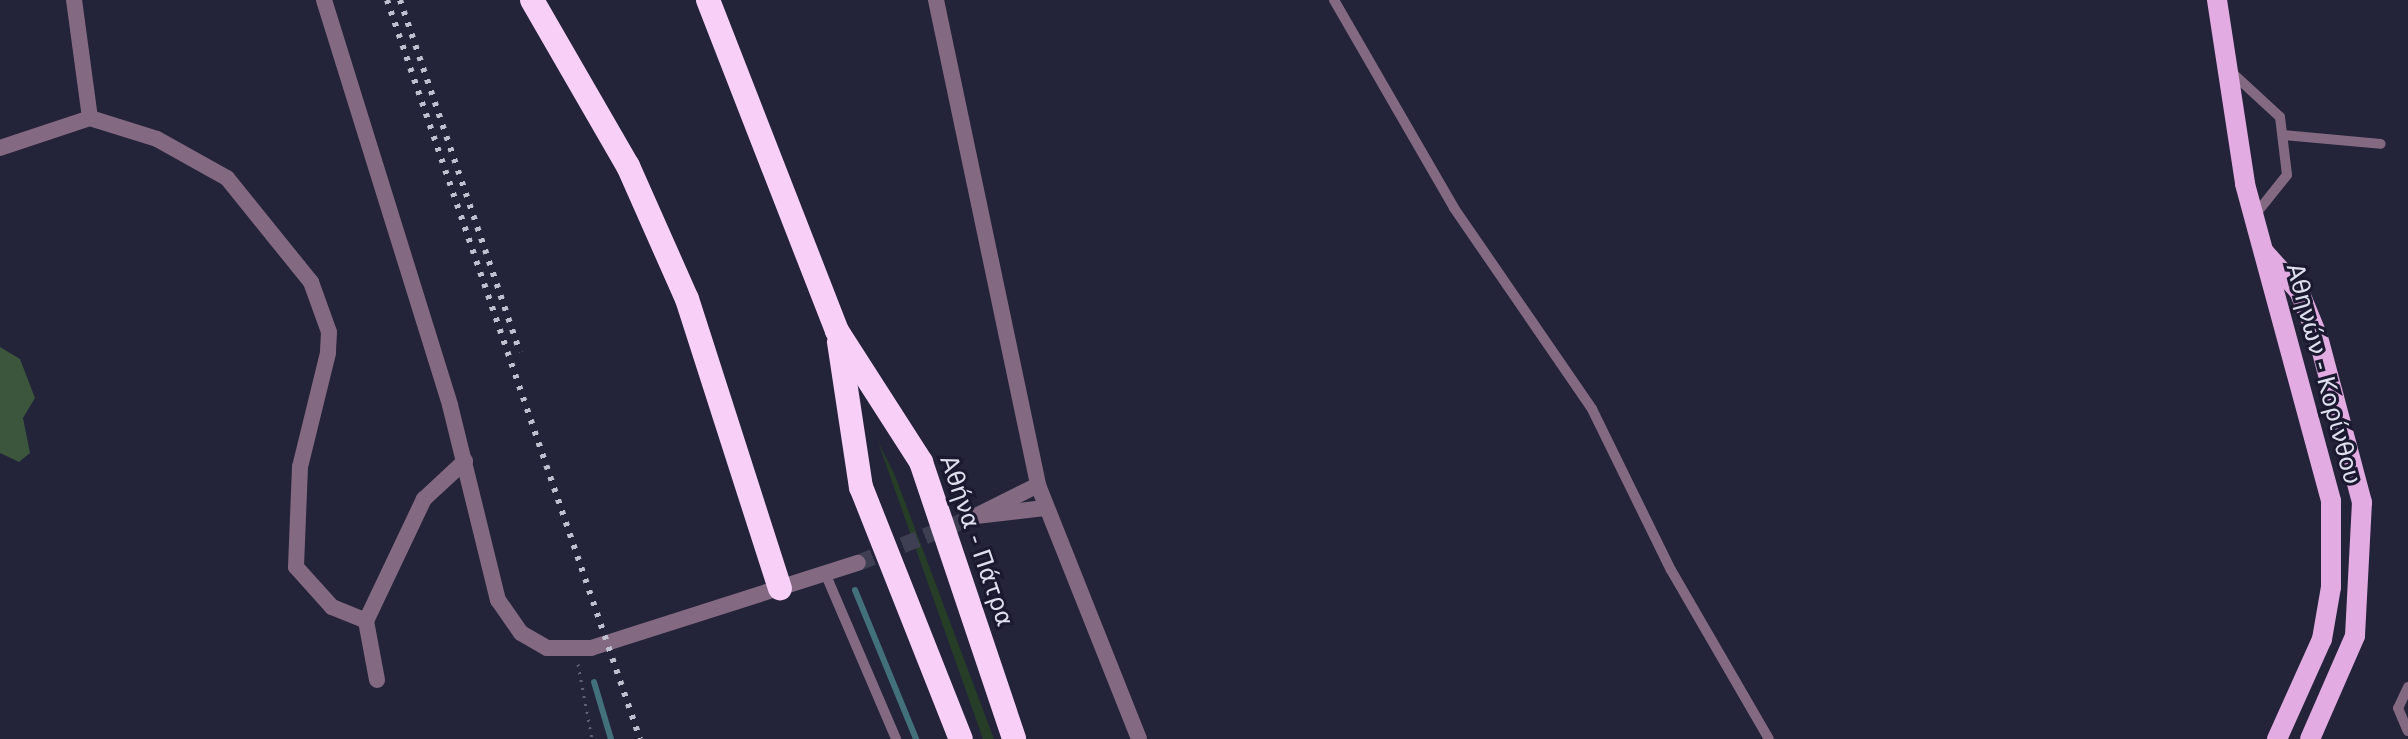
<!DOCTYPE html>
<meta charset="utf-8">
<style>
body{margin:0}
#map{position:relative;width:2408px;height:739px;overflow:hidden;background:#232339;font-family:"DejaVu Sans",sans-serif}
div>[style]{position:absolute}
.green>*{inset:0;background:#263e28}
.forest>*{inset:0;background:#3b563d}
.stream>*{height:6px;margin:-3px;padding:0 3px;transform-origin:3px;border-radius:3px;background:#43717b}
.tertiary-tunnel>*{height:16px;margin-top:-8px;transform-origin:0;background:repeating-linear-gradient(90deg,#3f3f54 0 16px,transparent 0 24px)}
.path>*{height:3px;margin-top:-1.5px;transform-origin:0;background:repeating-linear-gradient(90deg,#606175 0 2px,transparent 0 8px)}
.service>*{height:10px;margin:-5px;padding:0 5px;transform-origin:5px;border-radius:5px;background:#836982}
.minor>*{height:16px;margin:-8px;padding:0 8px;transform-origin:8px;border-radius:8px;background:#836982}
.tertiary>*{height:16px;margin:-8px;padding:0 8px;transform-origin:8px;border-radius:8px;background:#836982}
.primary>*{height:20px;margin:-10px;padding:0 10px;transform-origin:10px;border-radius:10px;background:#e2abe1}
.motorway>*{height:24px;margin:-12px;padding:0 12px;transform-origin:12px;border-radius:12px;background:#f8d0f7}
.rail>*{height:6px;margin-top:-3px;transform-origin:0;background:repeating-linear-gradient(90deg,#bfc0d0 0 4px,transparent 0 12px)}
span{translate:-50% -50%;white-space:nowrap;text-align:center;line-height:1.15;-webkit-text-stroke:6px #1a192f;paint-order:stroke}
.street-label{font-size:24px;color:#dedfee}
</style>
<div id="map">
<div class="green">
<div style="clip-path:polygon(878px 442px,894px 473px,994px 739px,983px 739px)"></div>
</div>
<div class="forest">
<div style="clip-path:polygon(0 347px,20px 359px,35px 398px,23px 418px,30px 453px,19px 462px,0 453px)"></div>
</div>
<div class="stream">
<div style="left:855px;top:590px;width:161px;rotate:67.7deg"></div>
<div style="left:594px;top:682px;width:59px;rotate:73.4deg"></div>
</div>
<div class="tertiary-tunnel">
<div style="left:858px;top:563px;width:127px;rotate:-21.7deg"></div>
</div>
<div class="path">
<div style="left:578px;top:664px;width:76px;rotate:79.4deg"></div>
</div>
<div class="service">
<div style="left:1334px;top:0;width:240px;rotate:60deg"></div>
<div style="left:1454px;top:208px;width:244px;rotate:55.5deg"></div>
<div style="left:1592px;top:409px;width:179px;rotate:63.9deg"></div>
<div style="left:1671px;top:570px;width:195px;rotate:59.9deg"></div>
<div style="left:2229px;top:70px;width:69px;rotate:42.7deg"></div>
<div style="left:2280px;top:117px;width:58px;rotate:83.1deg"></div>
<div style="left:2287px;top:175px;width:53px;rotate:128.8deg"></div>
<div style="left:2283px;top:135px;width:98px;rotate:5.2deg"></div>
<div style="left:825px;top:573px;width:181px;rotate:66.8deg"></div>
<div style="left:2408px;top:687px;width:23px;rotate:115deg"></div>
<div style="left:2398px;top:708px;width:25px;rotate:67deg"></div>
</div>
<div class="minor">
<div style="left:90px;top:118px;width:70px;rotate:17.4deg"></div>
<div style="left:157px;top:139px;width:80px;rotate:29.1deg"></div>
<div style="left:227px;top:178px;width:134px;rotate:51.1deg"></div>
<div style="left:311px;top:282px;width:53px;rotate:70.2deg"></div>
<div style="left:329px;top:332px;width:21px;rotate:93deg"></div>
<div style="left:328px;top:353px;width:117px;rotate:103.8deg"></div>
<div style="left:300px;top:467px;width:100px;rotate:92.3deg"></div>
<div style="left:296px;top:567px;width:54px;rotate:48deg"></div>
<div style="left:332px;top:607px;width:37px;rotate:22deg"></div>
<div style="left:366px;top:621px;width:60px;rotate:79.4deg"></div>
<div style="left:0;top:148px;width:95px;rotate:-18.4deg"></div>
<div style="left:90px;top:118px;width:119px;rotate:-97.7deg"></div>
<div style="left:366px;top:621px;width:135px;rotate:-64.6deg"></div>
<div style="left:424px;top:499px;width:56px;rotate:-42.8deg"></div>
</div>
<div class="tertiary">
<div style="left:324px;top:0;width:424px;rotate:72.7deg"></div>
<div style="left:450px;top:405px;width:201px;rotate:76.2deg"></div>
<div style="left:498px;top:600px;width:40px;rotate:55.1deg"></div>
<div style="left:521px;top:633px;width:30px;rotate:30deg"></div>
<div style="left:547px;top:648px;width:44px"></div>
<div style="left:591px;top:648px;width:280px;rotate:-17.7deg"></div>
<div style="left:936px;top:0;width:496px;rotate:78.1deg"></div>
<div style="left:1038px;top:485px;width:273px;rotate:68.3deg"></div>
<div style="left:976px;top:516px;width:69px;rotate:-26.6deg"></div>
<div style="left:976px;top:516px;width:69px;rotate:-6.6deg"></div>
</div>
<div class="primary">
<div style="left:2217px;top:0;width:186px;rotate:81.3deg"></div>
<div style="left:2245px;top:184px;width:328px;rotate:74.8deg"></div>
<div style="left:2331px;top:501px;width:86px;rotate:90deg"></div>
<div style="left:2331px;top:587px;width:53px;rotate:99.8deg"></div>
<div style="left:2322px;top:639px;width:110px;rotate:114.2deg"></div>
<div style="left:2264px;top:252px;width:52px;rotate:48.1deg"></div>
<div style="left:2299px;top:291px;width:50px;rotate:67.6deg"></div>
<div style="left:2318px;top:337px;width:171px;rotate:75.1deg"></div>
<div style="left:2362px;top:502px;width:134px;rotate:93deg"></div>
<div style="left:2355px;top:636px;width:112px;rotate:113.6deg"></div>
</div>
<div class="motorway">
<div style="left:532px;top:0;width:192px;rotate:60deg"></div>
<div style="left:628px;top:166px;width:145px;rotate:66.1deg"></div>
<div style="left:687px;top:299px;width:304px;rotate:72.2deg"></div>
<div style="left:708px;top:0;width:355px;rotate:68.7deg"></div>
<div style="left:837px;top:331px;width:156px;rotate:57.3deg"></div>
<div style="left:921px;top:462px;width:292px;rotate:71.4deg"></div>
<div style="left:839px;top:342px;width:147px;rotate:81.4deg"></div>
<div style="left:861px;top:487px;width:271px;rotate:68.4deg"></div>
</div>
<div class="rail">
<div style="left:387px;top:0;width:781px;rotate:71.1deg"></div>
<div style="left:400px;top:0;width:372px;rotate:71.2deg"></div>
</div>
<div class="street-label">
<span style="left:2323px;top:374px;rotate:75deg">Αθηνών - Κορίνθου</span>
<span style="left:976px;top:541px;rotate:71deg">Αθήνα - Πάτρα</span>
</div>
</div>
